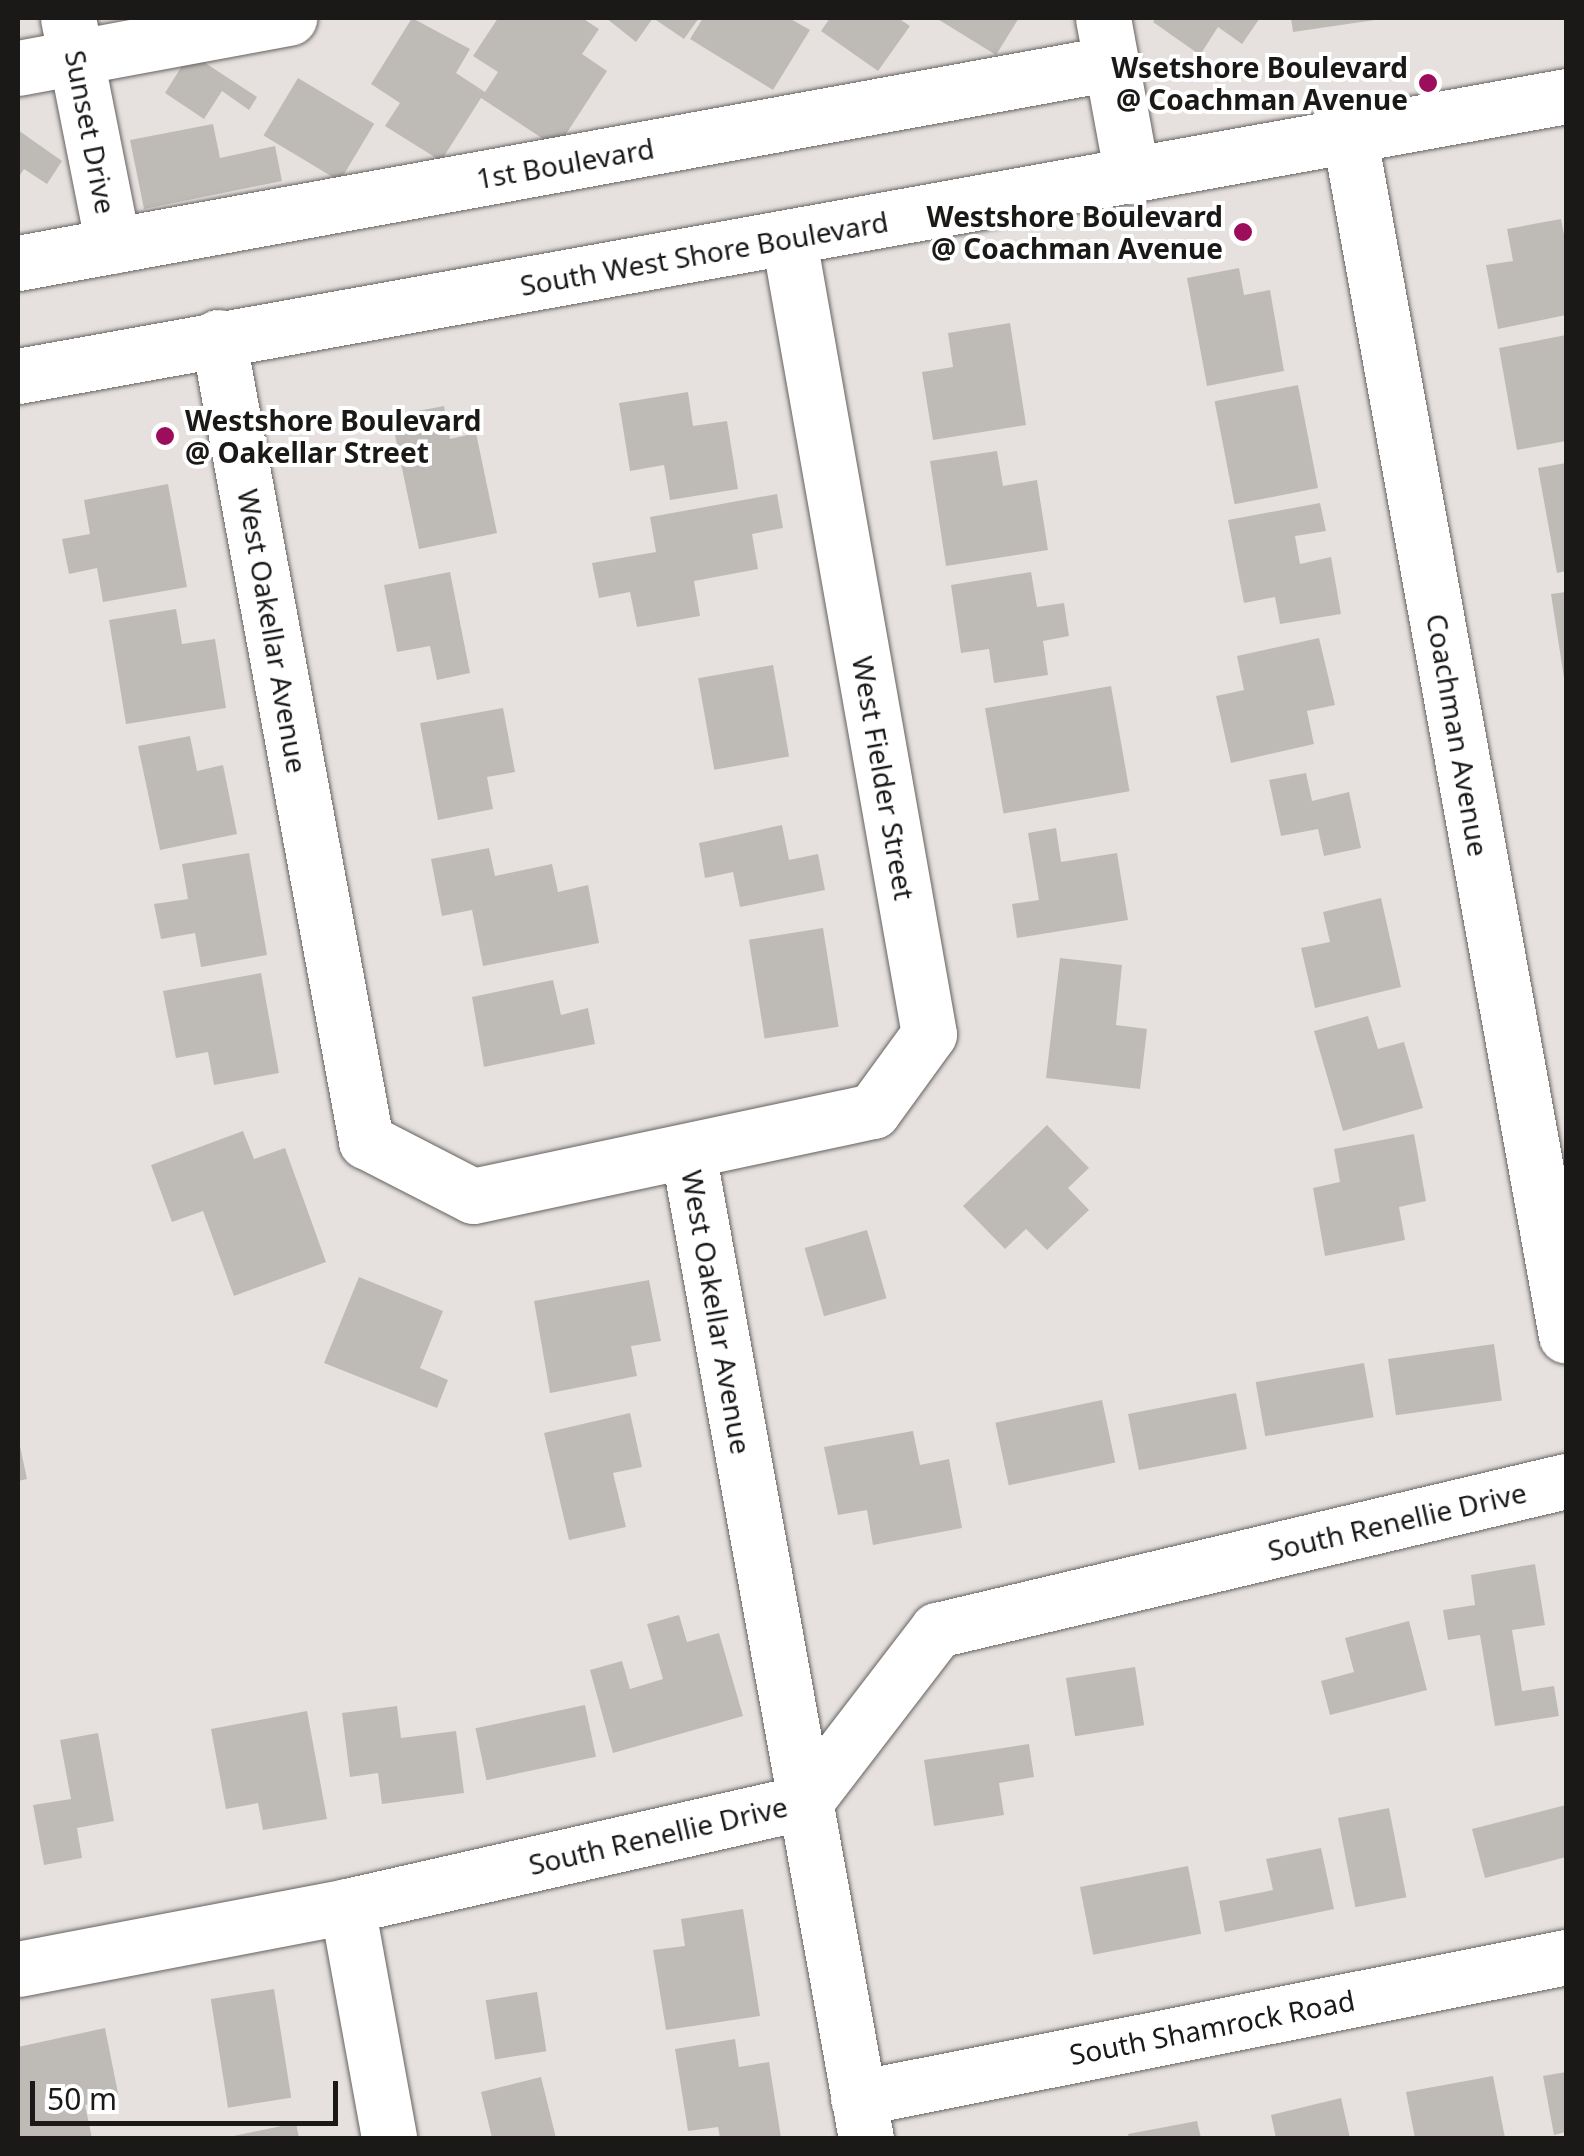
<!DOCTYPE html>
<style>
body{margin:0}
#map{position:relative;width:1584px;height:2156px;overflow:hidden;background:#e6e1de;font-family:"Noto Sans",sans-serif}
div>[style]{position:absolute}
.building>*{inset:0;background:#bebbb7;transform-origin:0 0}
.roads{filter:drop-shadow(0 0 2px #666260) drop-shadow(0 0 2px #666260)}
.minor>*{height:55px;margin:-27.5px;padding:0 27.5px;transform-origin:27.5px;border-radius:27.5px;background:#fff}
.dots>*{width:28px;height:28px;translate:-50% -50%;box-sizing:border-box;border:5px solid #fff;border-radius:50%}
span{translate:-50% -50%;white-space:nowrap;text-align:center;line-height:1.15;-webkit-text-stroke:8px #fff;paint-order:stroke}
.poi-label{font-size:28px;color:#1a1918;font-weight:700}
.right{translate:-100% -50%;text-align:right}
.left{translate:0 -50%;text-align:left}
.street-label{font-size:28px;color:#1a1918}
.frame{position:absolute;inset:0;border:20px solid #1a1918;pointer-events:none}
.scale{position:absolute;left:30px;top:2081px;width:308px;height:45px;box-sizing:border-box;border:5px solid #1a1918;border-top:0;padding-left:12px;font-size:30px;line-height:35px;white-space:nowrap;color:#1a1918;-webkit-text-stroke:8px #fff;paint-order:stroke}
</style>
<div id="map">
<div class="building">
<div style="clip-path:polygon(412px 18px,470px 49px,456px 73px,485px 92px,498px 72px,473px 56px,498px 18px,582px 18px,599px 29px,582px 54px,607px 71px,557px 148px,481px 98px,441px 161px,385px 126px,400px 103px,371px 84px)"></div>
<div style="clip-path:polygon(606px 18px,653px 18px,636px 42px)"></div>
<div style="clip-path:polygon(653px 18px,699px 18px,684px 39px)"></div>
<div style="clip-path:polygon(703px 18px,789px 18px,810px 30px,773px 90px,690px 39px)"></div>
<div style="clip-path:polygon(830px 18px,898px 18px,910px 26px,878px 71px,821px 31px)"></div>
<div style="clip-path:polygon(936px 18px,1019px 18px,996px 55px)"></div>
<div style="clip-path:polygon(1156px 18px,1260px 18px,1242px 44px,1218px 27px,1200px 55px,1153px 22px)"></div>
<div style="clip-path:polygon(1291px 18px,1375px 18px,1375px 20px,1293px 32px)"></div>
<div style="clip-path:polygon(190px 53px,257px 97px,249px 110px,222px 91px,204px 119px,165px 93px)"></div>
<div style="left:298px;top:78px;width:89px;height:67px;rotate:31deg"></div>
<div style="clip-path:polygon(213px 124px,220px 158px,275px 146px,282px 181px,144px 209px,130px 140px)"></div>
<div style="clip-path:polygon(18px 130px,62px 161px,47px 184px,24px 169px,18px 178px)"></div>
<div style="clip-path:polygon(1561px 219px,1566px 245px,1566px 315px,1498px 329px,1486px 265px,1513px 261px,1507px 229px)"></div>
<div style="clip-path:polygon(1239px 268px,1244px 295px,1270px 290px,1284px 371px,1207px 386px,1187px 278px)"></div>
<div style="clip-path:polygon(1010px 323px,1026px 425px,933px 440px,922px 372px,953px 367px,948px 333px)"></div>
<div style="clip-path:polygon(1566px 335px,1566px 441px,1517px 450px,1499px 348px)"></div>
<div style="left:1298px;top:385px;width:105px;height:85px;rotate:79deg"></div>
<div style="clip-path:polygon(688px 392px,693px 426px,727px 421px,738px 489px,670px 500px,664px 465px,630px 471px,619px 403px)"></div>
<div style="clip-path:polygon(444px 406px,450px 439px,476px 433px,497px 533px,419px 549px,391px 416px)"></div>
<div style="clip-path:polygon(997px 451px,1003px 486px,1037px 480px,1048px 550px,946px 566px,930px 461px)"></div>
<div style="clip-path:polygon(1566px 463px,1566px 571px,1557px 573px,1538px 468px)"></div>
<div style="clip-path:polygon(168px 484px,187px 587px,103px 602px,97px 568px,69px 574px,62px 539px,90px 534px,84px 500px)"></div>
<div style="clip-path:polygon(777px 494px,783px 528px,752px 534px,758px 569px,694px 581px,700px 616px,637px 627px,630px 592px,599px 598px,592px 563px,656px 552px,650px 517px)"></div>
<div style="clip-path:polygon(1320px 503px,1326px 531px,1295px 536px,1300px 564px,1331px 557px,1341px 614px,1280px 624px,1275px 597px,1244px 603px,1228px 520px)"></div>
<div style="clip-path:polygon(450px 572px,470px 673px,437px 680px,430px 646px,397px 652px,384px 585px)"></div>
<div style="clip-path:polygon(1031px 572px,1037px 607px,1064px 603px,1069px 636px,1043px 641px,1048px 675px,994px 683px,989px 649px,961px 653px,951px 585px)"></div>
<div style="clip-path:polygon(1566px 592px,1566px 678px,1564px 678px,1551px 594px)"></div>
<div style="clip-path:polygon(176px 609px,182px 644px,215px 639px,226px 708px,126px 724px,109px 620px)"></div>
<div style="clip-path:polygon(1319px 638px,1335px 705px,1307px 711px,1314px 744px,1231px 763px,1216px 696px,1244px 690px,1237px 656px)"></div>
<div style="left:773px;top:665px;width:93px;height:76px;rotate:80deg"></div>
<div style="left:1111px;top:686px;width:107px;height:128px;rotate:80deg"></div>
<div style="clip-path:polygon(503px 708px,515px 772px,487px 777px,493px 809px,438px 820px,420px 723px)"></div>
<div style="clip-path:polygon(190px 736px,197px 771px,223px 765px,237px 834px,160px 850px,138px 746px)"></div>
<div style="clip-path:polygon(1306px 773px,1312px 801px,1349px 792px,1361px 848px,1324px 856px,1318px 829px,1281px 836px,1269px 780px)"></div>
<div style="clip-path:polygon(782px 825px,789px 860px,818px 854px,825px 890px,740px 907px,733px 872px,705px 878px,699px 843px)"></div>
<div style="clip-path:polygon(1056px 828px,1061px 862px,1117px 853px,1128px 920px,1017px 938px,1012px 904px,1039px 900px,1028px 833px)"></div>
<div style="clip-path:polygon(489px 848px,495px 876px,552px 864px,558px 892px,588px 885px,599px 943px,483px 966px,472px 910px,442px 916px,431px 859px)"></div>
<div style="clip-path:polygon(249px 853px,267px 955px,201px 967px,195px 933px,161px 939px,154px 904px,188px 899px,182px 864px)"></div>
<div style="clip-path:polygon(1381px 898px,1401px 987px,1315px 1008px,1301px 948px,1330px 942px,1323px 912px)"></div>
<div style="left:823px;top:928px;width:100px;height:75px;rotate:81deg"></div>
<div style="clip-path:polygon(1060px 958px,1122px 965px,1116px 1025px,1147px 1029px,1140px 1089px,1046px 1078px)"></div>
<div style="clip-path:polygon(261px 973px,279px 1073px,214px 1085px,208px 1052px,176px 1058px,163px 991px)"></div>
<div style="clip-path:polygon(553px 980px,561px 1015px,588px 1008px,595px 1044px,484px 1067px,472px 997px)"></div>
<div style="clip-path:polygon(1368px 1016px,1378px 1049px,1404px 1042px,1423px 1108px,1343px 1131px,1314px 1031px)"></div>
<div style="clip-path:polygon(1047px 1125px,1089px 1168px,1068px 1188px,1089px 1210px,1047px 1250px,1026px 1229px,1005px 1249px,963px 1206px)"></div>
<div style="clip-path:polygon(243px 1131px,254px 1159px,285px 1148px,326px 1262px,234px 1296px,203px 1211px,172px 1222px,151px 1165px)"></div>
<div style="clip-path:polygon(1414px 1134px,1426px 1201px,1399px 1207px,1405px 1240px,1325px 1256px,1313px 1188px,1340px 1182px,1334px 1149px)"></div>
<div style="left:867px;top:1230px;width:71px;height:65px;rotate:74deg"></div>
<div style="clip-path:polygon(359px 1277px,443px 1311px,420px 1368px,448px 1380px,437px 1408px,324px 1363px)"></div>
<div style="clip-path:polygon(649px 1280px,661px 1341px,631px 1346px,637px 1376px,550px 1393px,534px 1301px)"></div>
<div style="left:1494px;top:1344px;width:57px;height:107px;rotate:82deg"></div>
<div style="left:1364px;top:1363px;width:55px;height:110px;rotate:80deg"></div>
<div style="left:1236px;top:1393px;width:57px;height:110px;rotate:79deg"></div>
<div style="left:1102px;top:1400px;width:64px;height:109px;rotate:78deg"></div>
<div style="clip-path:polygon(630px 1413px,642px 1467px,613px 1473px,626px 1527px,569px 1540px,544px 1433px)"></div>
<div style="clip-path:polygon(913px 1431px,920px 1465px,949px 1459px,962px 1528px,873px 1545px,867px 1510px,838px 1515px,824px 1447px)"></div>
<div style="clip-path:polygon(18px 1437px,27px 1479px,18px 1481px)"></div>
<div style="clip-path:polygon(1535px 1564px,1545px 1625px,1512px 1630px,1522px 1691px,1554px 1686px,1559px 1716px,1495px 1726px,1480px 1635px,1448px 1640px,1443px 1610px,1475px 1605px,1471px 1575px)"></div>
<div style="clip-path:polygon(679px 1615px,687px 1642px,719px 1633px,743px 1716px,613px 1753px,590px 1670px,622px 1661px,630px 1689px,663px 1679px,647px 1624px)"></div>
<div style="clip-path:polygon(1409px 1621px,1427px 1690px,1330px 1715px,1321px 1681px,1354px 1672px,1345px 1638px)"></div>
<div style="left:1135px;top:1667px;width:59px;height:70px;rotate:81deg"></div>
<div style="left:585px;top:1705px;width:53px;height:112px;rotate:78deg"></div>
<div style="clip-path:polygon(397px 1706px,401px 1738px,456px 1731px,464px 1793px,382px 1804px,378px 1773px,350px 1777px,342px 1713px)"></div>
<div style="clip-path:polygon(307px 1711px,327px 1819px,263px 1830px,258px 1803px,226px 1809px,211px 1729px)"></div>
<div style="clip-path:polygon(98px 1733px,114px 1821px,77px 1828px,82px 1858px,44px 1865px,33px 1805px,71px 1799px,60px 1740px)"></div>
<div style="clip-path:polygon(1029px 1744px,1034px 1777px,999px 1783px,1004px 1815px,934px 1826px,924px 1760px)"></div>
<div style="clip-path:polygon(1566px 1805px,1566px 1857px,1485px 1878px,1472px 1829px)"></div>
<div style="left:1389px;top:1808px;width:91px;height:52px;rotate:79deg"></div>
<div style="clip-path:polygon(1321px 1848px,1334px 1909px,1225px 1932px,1219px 1901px,1273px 1890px,1266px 1859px)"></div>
<div style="left:1188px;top:1866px;width:69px;height:110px;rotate:79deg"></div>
<div style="clip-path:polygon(743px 1909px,760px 2016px,666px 2030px,653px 1950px,685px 1946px,681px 1919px)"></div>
<div style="left:274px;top:1989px;width:110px;height:64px;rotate:81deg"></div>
<div style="left:537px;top:1992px;width:60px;height:52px;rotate:81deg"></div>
<div style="clip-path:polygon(105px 2028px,119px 2098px,85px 2105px,92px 2138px,20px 2138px,18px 2047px)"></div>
<div style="clip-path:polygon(735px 2039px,739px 2067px,769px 2062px,781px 2138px,720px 2138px,718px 2127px,688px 2131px,675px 2049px)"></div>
<div style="clip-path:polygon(1566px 2072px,1566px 2132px,1554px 2135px,1543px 2076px)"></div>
<div style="clip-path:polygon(1493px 2076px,1505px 2138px,1415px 2138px,1406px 2092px)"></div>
<div style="clip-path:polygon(541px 2077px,556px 2138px,492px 2138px,481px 2092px)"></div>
<div style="clip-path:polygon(1341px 2098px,1350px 2138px,1276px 2138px,1271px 2115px)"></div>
<div style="clip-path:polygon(1197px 2121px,1201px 2138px,1129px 2138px,1128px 2134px)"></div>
<div style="clip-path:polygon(296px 2123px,299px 2138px,229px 2138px,229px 2137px)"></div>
</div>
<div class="roads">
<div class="minor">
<div style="left:68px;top:18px;width:232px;rotate:78.8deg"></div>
<div style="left:1103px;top:18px;width:161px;rotate:79.6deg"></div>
<div style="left:18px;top:68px;width:276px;rotate:-10.5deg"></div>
<div style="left:1349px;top:133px;width:1222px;rotate:79.77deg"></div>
<div style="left:18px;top:263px;width:1112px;rotate:-10.36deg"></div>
<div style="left:218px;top:337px;width:818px;rotate:79.57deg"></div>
<div style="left:366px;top:1141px;width:120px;rotate:27.2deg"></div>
<div style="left:473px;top:1196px;width:409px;rotate:-12deg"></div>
<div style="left:873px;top:1111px;width:95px;rotate:-54deg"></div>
<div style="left:929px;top:1034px;width:806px;rotate:-100deg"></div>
<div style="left:18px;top:376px;width:1573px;rotate:-10.25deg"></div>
<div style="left:688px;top:1152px;width:1002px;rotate:79.77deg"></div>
<div style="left:347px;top:1906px;width:236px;rotate:79.7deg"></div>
<div style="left:18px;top:1969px;width:335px;rotate:-10.8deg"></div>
<div style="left:347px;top:1906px;width:470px;rotate:-12.8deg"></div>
<div style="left:805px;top:1802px;width:217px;rotate:-52.5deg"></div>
<div style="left:937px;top:1630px;width:646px;rotate:-13.33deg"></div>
<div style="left:858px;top:2098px;width:722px;rotate:-11.26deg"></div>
</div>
</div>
<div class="dots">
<div style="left:1428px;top:83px;background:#9c0e5c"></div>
<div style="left:1243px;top:232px;background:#9c0e5c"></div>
<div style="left:165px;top:436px;background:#9c0e5c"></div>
</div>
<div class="poi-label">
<span class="right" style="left:1408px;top:83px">Wsetshore Boulevard<br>@ Coachman Avenue</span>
<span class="right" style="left:1223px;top:232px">Westshore Boulevard<br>@ Coachman Avenue</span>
<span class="left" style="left:185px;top:436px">Westshore Boulevard<br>@ Oakellar Street</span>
</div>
<div class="street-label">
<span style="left:91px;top:132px;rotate:79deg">Sunset Drive</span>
<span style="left:565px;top:163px;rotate:-10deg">1st Boulevard</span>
<span style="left:704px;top:253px;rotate:-10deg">South West Shore Boulevard</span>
<span style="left:273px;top:631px;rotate:80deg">West Oakellar Avenue</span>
<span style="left:1458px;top:735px;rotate:80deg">Coachman Avenue</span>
<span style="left:884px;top:778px;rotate:80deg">West Fielder Street</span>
<span style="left:717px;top:1312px;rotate:80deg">West Oakellar Avenue</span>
<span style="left:1397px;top:1521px;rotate:-13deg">South Renellie Drive</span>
<span style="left:658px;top:1835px;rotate:-13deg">South Renellie Drive</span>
<span style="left:1212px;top:2027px;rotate:-11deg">South Shamrock Road</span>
</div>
<div class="frame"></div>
<div class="scale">50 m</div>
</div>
